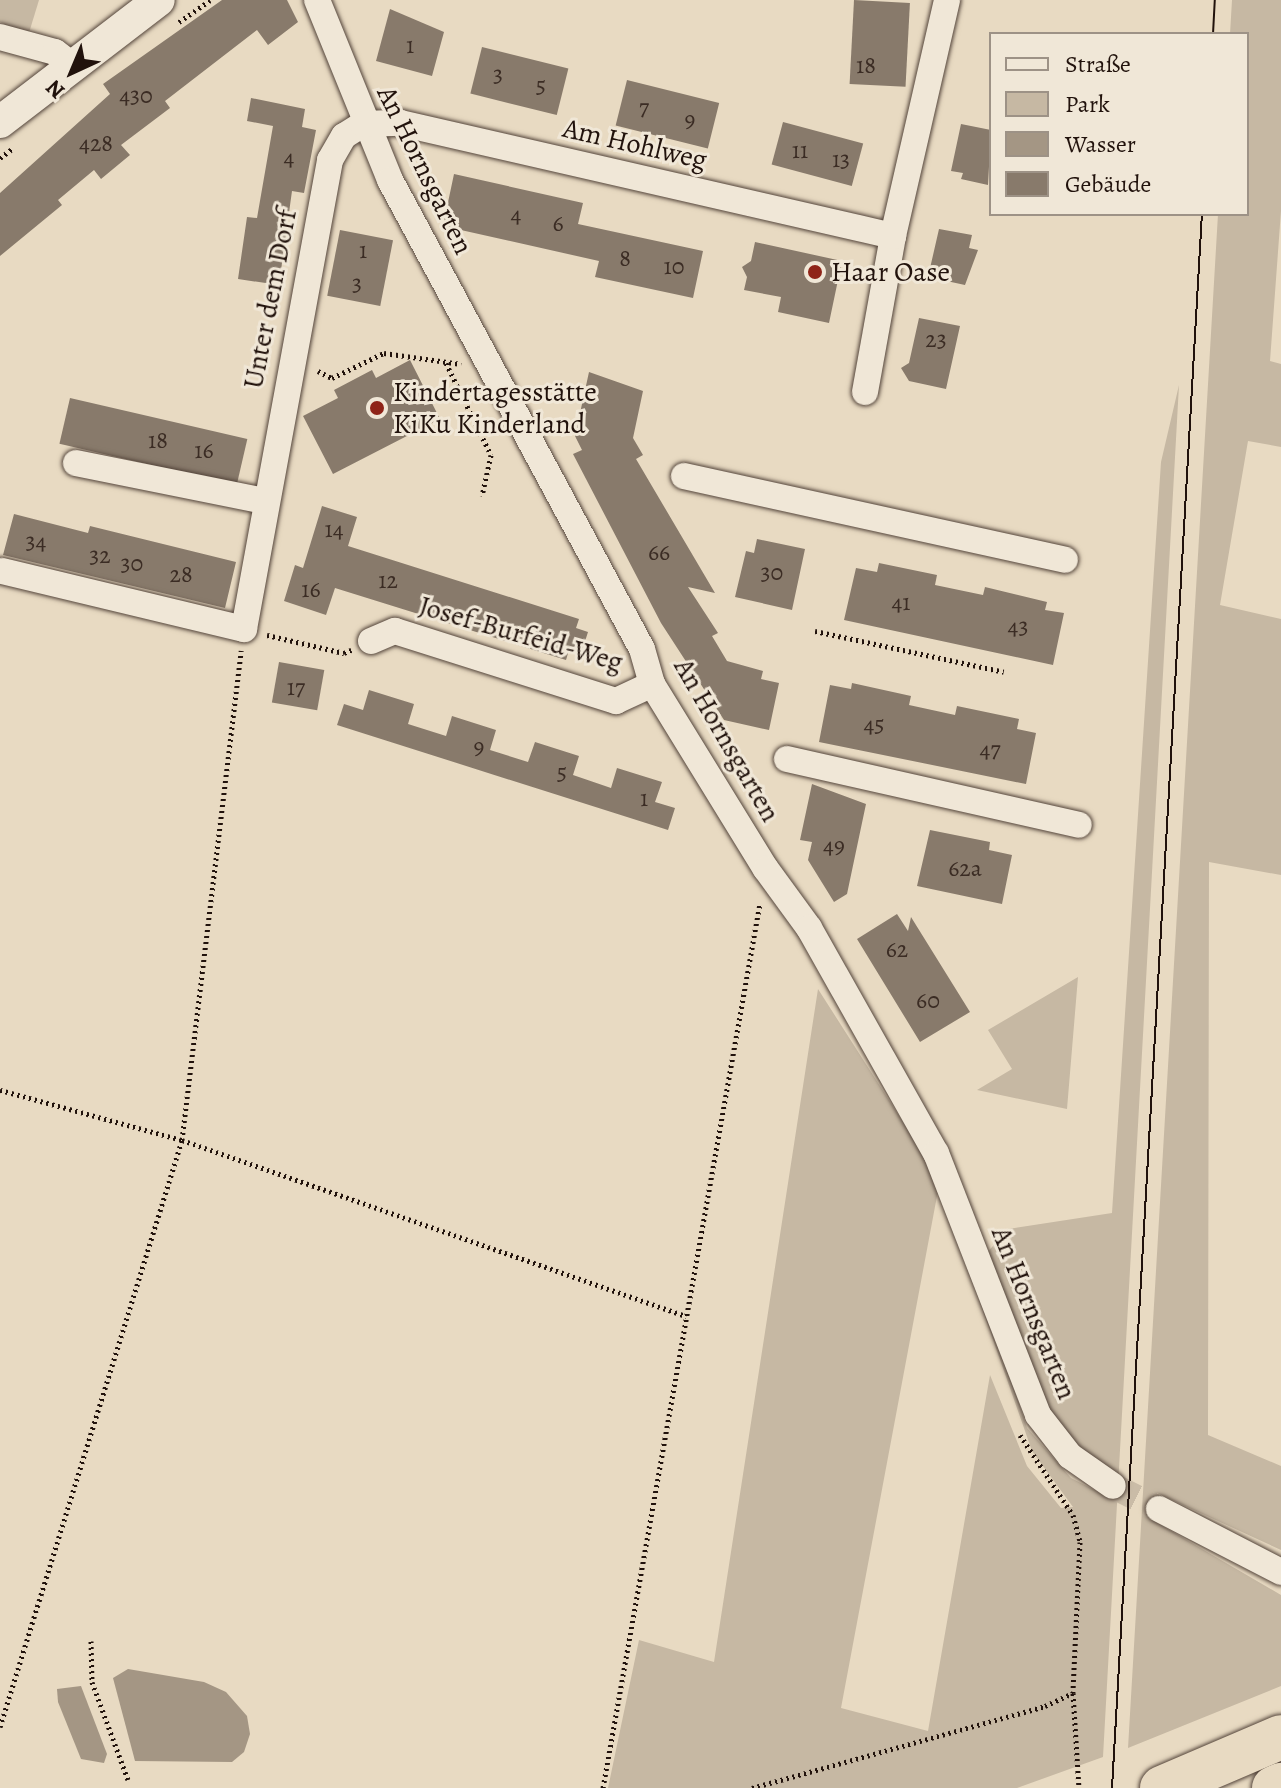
<!DOCTYPE html>
<meta charset="utf-8">
<style>
body{margin:0}
#map{position:relative;width:1281px;height:1788px;overflow:hidden;background:#e8dac2;font-family:Alegreya,serif}
div>[style]{position:absolute}
.green>*{inset:0;background:#c6b8a3}
.water>*{inset:0;background:#a49684}
.building>*{inset:0;background:#887a6b;transform-origin:0 0}
.minor-tunnel>*{height:26px;margin-top:-13px;transform-origin:0;background:repeating-linear-gradient(90deg,#cabca7 0 26px,transparent 0 39px)}
.path>*{height:5px;margin-top:-2.5px;transform-origin:0;background:repeating-linear-gradient(90deg,#21120c 0 2px,transparent 0 6px)}
.roads{filter:drop-shadow(0 0 2px #53443a) drop-shadow(0 0 2px #53443a)}
.minor>*{height:26px;margin:-13px;padding:0 13px;transform-origin:13px;border-radius:13px;background:#f0e7d7}
.tertiary>*{height:32px;margin:-16px;padding:0 16px;transform-origin:16px;border-radius:16px;background:#f0e7d7}
.motorway>*{height:44px;margin:-22px;padding:0 22px;transform-origin:22px;border-radius:22px;background:#e8dac2}
.tram>*{height:2px;margin:-1px;padding:0 1px;transform-origin:1px;border-radius:1px;background:#21120c}
.dots>*{width:22px;height:22px;translate:-50% -50%;box-sizing:border-box;border:4px solid #f0e7d7;border-radius:50%}
span{translate:-50% -50%;white-space:nowrap;text-align:center;line-height:1.15;-webkit-text-stroke:6px #f0e7d7;paint-order:stroke}
.number-label{font-size:24px;color:#3b2c24}
.number-label span{-webkit-text-stroke-width:0}
.street-label{font-size:28px;color:#21120c}
.poi-label{font-size:28px;color:#21120c}
.left{translate:0 -50%;text-align:left}
.legend{position:absolute;left:989px;top:32px;width:260px;height:184px;box-sizing:border-box;background:#f0e7d7;border:2px solid #9d9286;margin:0;padding:10px 14px;list-style:none;font-size:24px;color:#21120c}
.legend li{display:flex;align-items:center;gap:16px;height:40px}
.legend b{width:40px;border:2px solid #9d9286}
.north{position:absolute;left:32px;top:32px;width:80px;height:80px;-webkit-text-stroke:6px #f0e7d7;paint-order:stroke;rotate:224deg;font-size:22px;font-weight:700;line-height:32px;text-align:center;color:#21120c}
.north::after{content:'';display:block;margin:auto;width:28px;height:36px;background:#21120c;clip-path:polygon(50% 0,100% 100%,50% 72%,0 100%)}
</style>
<div id="map">
<div class="green">
<div style="clip-path:polygon(0 0,39px 0,28px 36px,0 22px)"></div>
<div style="clip-path:polygon(1232px 0,1281px 0,1281px 211px,1270px 361px,1281px 364px,1281px 447px,1248px 441px,1220px 605px,1281px 619px,1281px 875px,1209px 862px,1208px 1435px,1281px 1466px,1281px 1550px,1157px 1493px,1154px 1521px,1281px 1595px,1281px 1686px,1128px 1748px,1218px 214px,1247px 214px,1247px 34px,1230px 34px)"></div>
<div style="clip-path:polygon(1179px 385px,1103px 1757px,1017px 1788px,608px 1788px,639px 1640px,714px 1662px,818px 989px,940px 1180px,841px 1708px,928px 1731px,990px 1375px,1027px 1466px,1061px 1508px,1073px 1507px,1032px 1451px,961px 1248px,982px 1290px,1027px 1428px,1071px 1478px,1110px 1498px,1110px 1479px,1056px 1434px,985px 1255px,1008px 1229px,1112px 1213px,1161px 462px)"></div>
<div style="clip-path:polygon(1078px 977px,1067px 1109px,977px 1090px,1012px 1069px,988px 1030px)"></div>
</div>
<div class="water">
<div style="clip-path:polygon(128px 1669px,204px 1682px,226px 1692px,247px 1716px,250px 1734px,244px 1752px,232px 1762px,135px 1761px,113px 1678px)"></div>
<div style="clip-path:polygon(81px 1686px,107px 1754px,104px 1763px,81px 1759px,58px 1702px,57px 1689px)"></div>
</div>
<div class="building">
<div style="clip-path:polygon(222px 0,287px 0,298px 22px,268px 45px,257px 30px,165px 101px,170px 108px,121px 145px,130px 155px,101px 179px,94px 170px,58px 200px,62px 205px,0 256px,0 193px,110px 94px,103px 84px)"></div>
<div style="left:854px;top:0;width:56px;height:84px;rotate:3deg"></div>
<div style="clip-path:polygon(390px 9px,444px 32px,432px 76px,376px 61px)"></div>
<div style="left:482px;top:47px;width:89px;height:48px;rotate:14deg"></div>
<div style="left:627px;top:80px;width:95px;height:47px;rotate:14deg"></div>
<div style="clip-path:polygon(251px 98px,305px 109px,302px 127px,316px 130px,304px 193px,292px 191px,279px 285px,238px 279px,247px 217px,257px 218px,273px 126px,247px 121px)"></div>
<div style="left:783px;top:122px;width:83px;height:44px;rotate:15deg"></div>
<div style="clip-path:polygon(961px 124px,991px 130px,988px 185px,961px 179px,963px 173px,951px 171px)"></div>
<div style="clip-path:polygon(454px 174px,583px 203px,578px 224px,703px 251px,693px 298px,595px 277px,599px 261px,443px 226px)"></div>
<div style="clip-path:polygon(939px 229px,972px 235px,969px 248px,978px 250px,965px 285px,928px 277px)"></div>
<div style="left:340px;top:230px;width:54px;height:67px;rotate:11deg"></div>
<div style="clip-path:polygon(755px 242px,842px 261px,829px 323px,778px 312px,781px 297px,744px 290px,747px 277px,742px 267px,751px 261px)"></div>
<div style="clip-path:polygon(919px 318px,960px 326px,946px 389px,909px 381px,901px 368px,909px 363px)"></div>
<div style="clip-path:polygon(410px 360px,440px 419px,333px 474px,303px 416px,338px 398px,334px 390px,372px 370px,376px 378px)"></div>
<div style="clip-path:polygon(589px 372px,643px 391px,633px 438px,643px 455px,636px 459px,715px 593px,688px 587px,718px 633px,712px 636px,727px 661px,763px 671px,761px 679px,779px 683px,769px 730px,724px 720px,661px 623px,573px 454px,582px 450px,575px 436px)"></div>
<div style="left:70px;top:398px;width:182px;height:47px;rotate:13deg"></div>
<div style="clip-path:polygon(322px 506px,357px 517px,348px 546px,579px 619px,576px 628px,588px 632px,581px 654px,569px 650px,566px 660px,335px 588px,326px 615px,284px 601px,295px 565px,303px 568px)"></div>
<div style="clip-path:polygon(14px 514px,88px 533px,90px 526px,236px 562px,225px 608px,3px 555px)"></div>
<div style="clip-path:polygon(757px 539px,805px 549px,792px 610px,735px 597px,746px 551px,754px 553px)"></div>
<div style="clip-path:polygon(879px 563px,937px 575px,935px 585px,983px 595px,985px 587px,1047px 602px,1045px 610px,1064px 613px,1053px 665px,844px 620px,856px 568px,877px 572px)"></div>
<div style="left:279px;top:662px;width:46px;height:41px;rotate:10deg"></div>
<div style="clip-path:polygon(852px 683px,911px 696px,909px 705px,955px 715px,957px 706px,1019px 719px,1017px 729px,1036px 733px,1026px 784px,819px 742px,830px 685px,851px 689px)"></div>
<div style="clip-path:polygon(369px 690px,414px 704px,408px 724px,446px 736px,452px 716px,496px 730px,490px 750px,528px 762px,535px 742px,579px 756px,573px 775px,611px 788px,617px 768px,662px 782px,655px 802px,675px 808px,668px 830px,337px 725px,344px 704px,363px 710px)"></div>
<div style="clip-path:polygon(812px 784px,866px 804px,847px 894px,834px 902px,808px 860px,812px 842px,800px 840px)"></div>
<div style="clip-path:polygon(930px 830px,990px 842px,989px 850px,1012px 855px,1002px 904px,917px 886px)"></div>
<div style="clip-path:polygon(897px 914px,908px 931px,911px 917px,970px 1012px,920px 1042px,857px 939px)"></div>
</div>
<div class="minor-tunnel">
<div style="left:1113px;top:1486px;width:51px;rotate:26.6deg"></div>
</div>
<div class="path">
<div style="left:179px;top:22px;width:38px;rotate:-35deg"></div>
<div style="left:0;top:158px;width:15px;rotate:-37deg"></div>
<div style="left:446px;top:363px;width:102px;rotate:63.9deg"></div>
<div style="left:491px;top:455px;width:42px;rotate:102.4deg"></div>
<div style="left:318px;top:371px;width:16px;rotate:27deg"></div>
<div style="left:332px;top:378px;width:58px;rotate:-25.7deg"></div>
<div style="left:384px;top:353px;width:78px;rotate:8.1deg"></div>
<div style="left:815px;top:631px;width:193px;rotate:12.2deg"></div>
<div style="left:267px;top:635px;width:79px;rotate:13.2deg"></div>
<div style="left:344px;top:653px;width:8px;rotate:-23deg"></div>
<div style="left:0;top:1090px;width:189px;rotate:15.4deg"></div>
<div style="left:182px;top:1140px;width:534px;rotate:19.25deg"></div>
<div style="left:1020px;top:1435px;width:96px;rotate:56.5deg"></div>
<div style="left:1073px;top:1515px;width:28px;rotate:75deg"></div>
<div style="left:1080px;top:1542px;width:151px;rotate:92.7deg"></div>
<div style="left:1073px;top:1693px;width:95px;rotate:86.4deg"></div>
<div style="left:91px;top:1641px;width:41px;rotate:88.6deg"></div>
<div style="left:92px;top:1682px;width:104px;rotate:69.8deg"></div>
<div style="left:0;top:1727px;width:615px;rotate:-72.77deg"></div>
<div style="left:182px;top:1140px;width:493px;rotate:-83.1deg"></div>
<div style="left:603px;top:1788px;width:899px;rotate:-79.94deg"></div>
<div style="left:752px;top:1788px;width:304px;rotate:-15.6deg"></div>
<div style="left:1045px;top:1706px;width:31px;rotate:-25deg"></div>
</div>
<div class="roads">
<div class="minor">
<div style="left:317px;top:0;width:194px;rotate:67.9deg"></div>
<div style="left:390px;top:180px;width:532px;rotate:61.75deg"></div>
<div style="left:642px;top:649px;width:36px;rotate:74deg"></div>
<div style="left:652px;top:684px;width:217px;rotate:58.4deg"></div>
<div style="left:766px;top:869px;width:73px;rotate:53.9deg"></div>
<div style="left:809px;top:928px;width:258px;rotate:60.6deg"></div>
<div style="left:936px;top:1153px;width:281px;rotate:68.7deg"></div>
<div style="left:1038px;top:1415px;width:52px;rotate:52deg"></div>
<div style="left:1070px;top:1456px;width:52px;rotate:34.9deg"></div>
<div style="left:0;top:37px;width:57px;rotate:15.3deg"></div>
<div style="left:55px;top:52px;width:20px;rotate:37deg"></div>
<div style="left:865px;top:392px;width:158px;rotate:-79.8deg"></div>
<div style="left:893px;top:236px;width:242px;rotate:-77.1deg"></div>
<div style="left:76px;top:463px;width:192px;rotate:11.4deg"></div>
<div style="left:684px;top:476px;width:390px;rotate:12.4deg"></div>
<div style="left:2px;top:571px;width:249px;rotate:13.5deg"></div>
<div style="left:244px;top:629px;width:477px;rotate:-79.6deg"></div>
<div style="left:330px;top:160px;width:28px;rotate:-60deg"></div>
<div style="left:344px;top:136px;width:22px;rotate:-32deg"></div>
<div style="left:363px;top:124px;width:37px;rotate:-2deg"></div>
<div style="left:400px;top:123px;width:506px;rotate:12.91deg"></div>
<div style="left:371px;top:641px;width:26px;rotate:-23deg"></div>
<div style="left:395px;top:631px;width:232px;rotate:17.6deg"></div>
<div style="left:616px;top:701px;width:40px;rotate:-25deg"></div>
<div style="left:787px;top:759px;width:299px;rotate:12.7deg"></div>
<div style="left:1159px;top:1509px;width:137px;rotate:27.3deg"></div>
</div>
<div class="tertiary">
<div style="left:0;top:122px;width:200px;rotate:-37.5deg"></div>
</div>
<div class="motorway">
<div style="left:1162px;top:1788px;width:129px;rotate:-23.2deg"></div>
<div style="left:1274px;top:1788px;width:8px;rotate:-23deg"></div>
</div>
</div>
<div class="tram">
<div style="left:1213px;top:34px;width:34px;rotate:-87deg"></div>
<div style="left:1112px;top:1788px;width:1577px;rotate:-86.73deg"></div>
</div>
<div class="dots">
<div style="left:815px;top:272px;background:#8f2418"></div>
<div style="left:377px;top:408px;background:#8f2418"></div>
</div>
<div class="number-label">
<span style="left:410px;top:46px">1</span>
<span style="left:866px;top:66px">18</span>
<span style="left:498px;top:75px">3</span>
<span style="left:541px;top:86px">5</span>
<span style="left:136px;top:96px">430</span>
<span style="left:644px;top:108px">7</span>
<span style="left:690px;top:120px">9</span>
<span style="left:96px;top:144px">428</span>
<span style="left:800px;top:151px">11</span>
<span style="left:289px;top:158px">4</span>
<span style="left:841px;top:160px">13</span>
<span style="left:516px;top:215px">4</span>
<span style="left:558px;top:224px">6</span>
<span style="left:363px;top:251px">1</span>
<span style="left:625px;top:259px">8</span>
<span style="left:674px;top:267px">10</span>
<span style="left:357px;top:284px">3</span>
<span style="left:936px;top:340px">23</span>
<span style="left:158px;top:441px">18</span>
<span style="left:204px;top:451px">16</span>
<span style="left:334px;top:530px">14</span>
<span style="left:36px;top:542px">34</span>
<span style="left:659px;top:553px">66</span>
<span style="left:100px;top:556px">32</span>
<span style="left:132px;top:564px">30</span>
<span style="left:772px;top:573px">30</span>
<span style="left:181px;top:575px">28</span>
<span style="left:388px;top:581px">12</span>
<span style="left:311px;top:590px">16</span>
<span style="left:901px;top:603px">41</span>
<span style="left:1018px;top:627px">43</span>
<span style="left:296px;top:688px">17</span>
<span style="left:874px;top:725px">45</span>
<span style="left:479px;top:747px">9</span>
<span style="left:990px;top:750px">47</span>
<span style="left:562px;top:773px">5</span>
<span style="left:644px;top:799px">1</span>
<span style="left:834px;top:846px">49</span>
<span style="left:965px;top:869px">62a</span>
<span style="left:897px;top:950px">62</span>
<span style="left:928px;top:1001px">60</span>
</div>
<div class="street-label">
<span style="left:635px;top:144px;rotate:13deg">Am Hohlweg</span>
<span style="left:425px;top:170px;rotate:64deg">An Hornsgarten</span>
<span style="left:270px;top:299px;rotate:-79deg">Unter dem Dorf</span>
<span style="left:521px;top:634px;rotate:16deg">Josef-Burfeid-Weg</span>
<span style="left:727px;top:740px;rotate:60deg">An Hornsgarten</span>
<span style="left:1034px;top:1313px;rotate:68deg">An Hornsgarten</span>
</div>
<div class="poi-label">
<span class="left" style="left:831px;top:272px">Haar Oase</span>
<span class="left" style="left:393px;top:408px">Kindertagesstätte<br>KiKu Kinderland</span>
</div>
<ul class="legend">
<li><b style="height:10px;background:#f0e7d7"></b>Straße</li>
<li><b style="height:22px;background:#c6b8a3"></b>Park</li>
<li><b style="height:22px;background:#a49684"></b>Wasser</li>
<li><b style="height:22px;background:#887a6b"></b>Gebäude</li>
</ul>
<div class="north">N</div>
</div>
